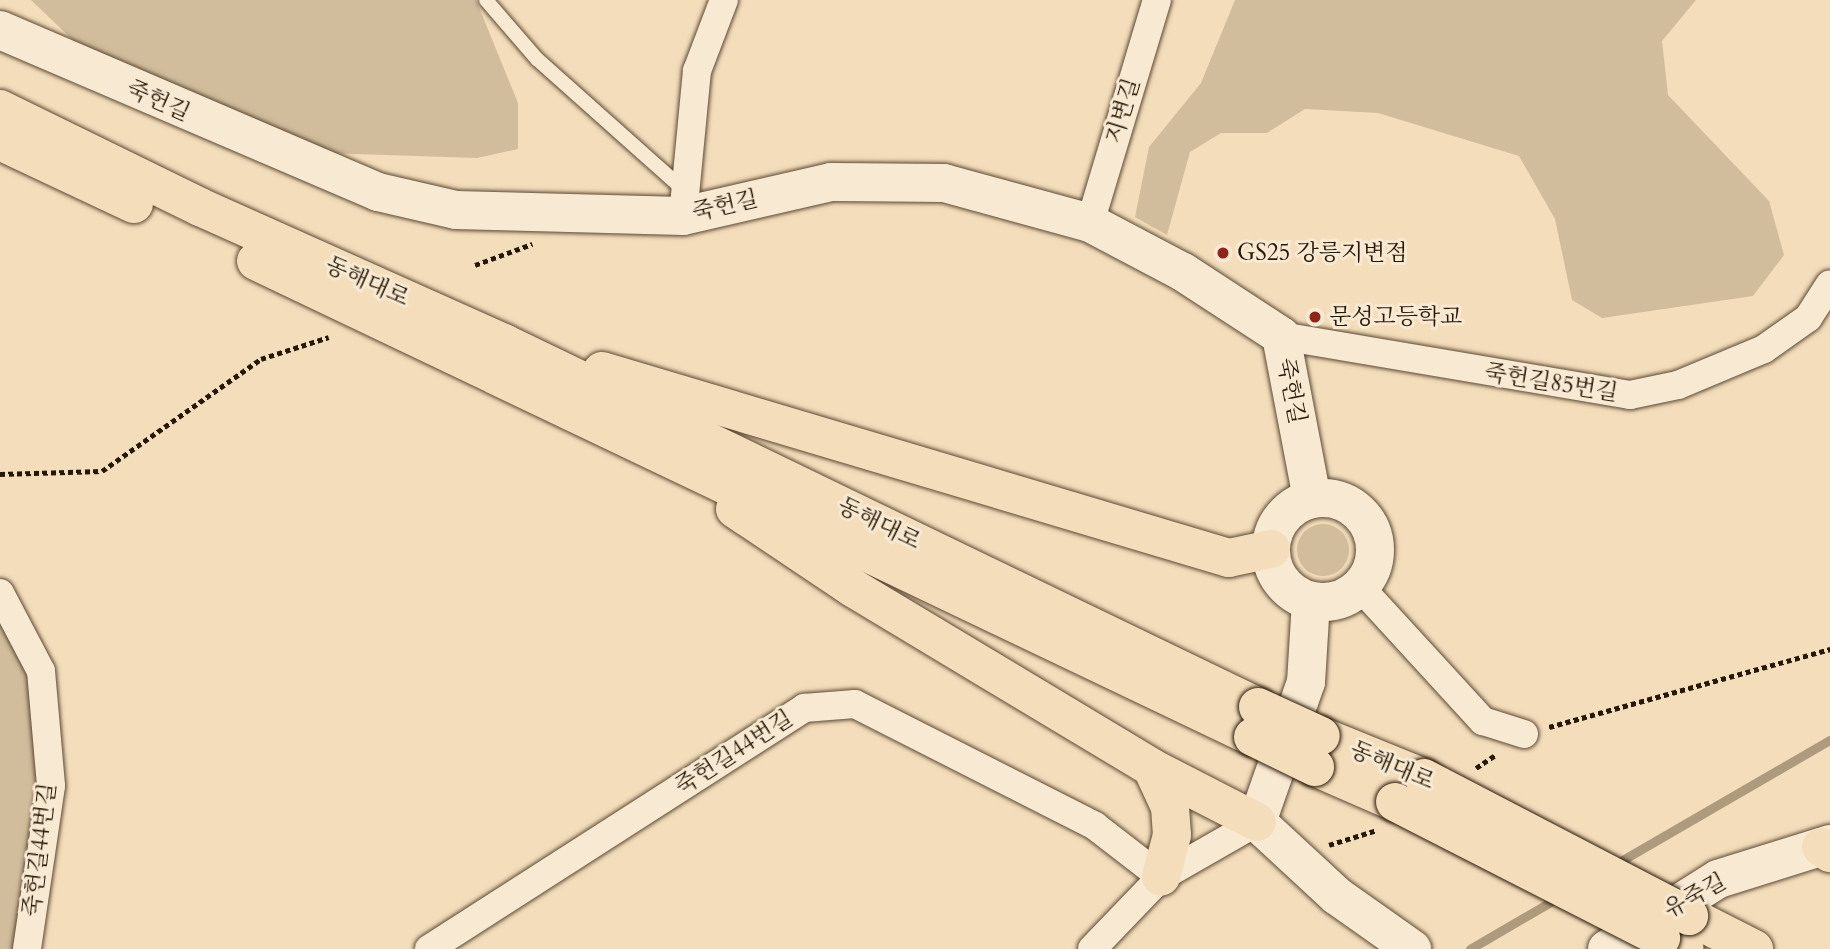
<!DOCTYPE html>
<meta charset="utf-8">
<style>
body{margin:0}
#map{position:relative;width:1830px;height:949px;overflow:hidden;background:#f4ddbb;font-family:Cardo,"Noto Serif KR",serif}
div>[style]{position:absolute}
.green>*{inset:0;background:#d1bc9c}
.round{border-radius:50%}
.stream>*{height:9px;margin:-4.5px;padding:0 4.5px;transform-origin:4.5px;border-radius:4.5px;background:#ae9a7d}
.path>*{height:4.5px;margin-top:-2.25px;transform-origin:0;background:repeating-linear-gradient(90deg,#261804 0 5px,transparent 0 8.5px)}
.roads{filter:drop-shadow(0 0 2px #5a4932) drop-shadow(0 0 2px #5a4932)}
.lane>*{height:14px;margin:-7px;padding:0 7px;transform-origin:7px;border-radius:7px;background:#f8e9d3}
.street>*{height:28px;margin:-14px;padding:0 14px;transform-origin:14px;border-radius:14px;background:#f8e9d3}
.secondary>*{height:38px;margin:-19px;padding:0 19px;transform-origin:19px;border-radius:19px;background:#f8e9d3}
.secondary>.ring{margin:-19px;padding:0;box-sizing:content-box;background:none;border:38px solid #f8e9d3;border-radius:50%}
.primary>*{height:38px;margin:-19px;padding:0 19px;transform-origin:19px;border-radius:19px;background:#f4ddbb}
.bridges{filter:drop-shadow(0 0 2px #261804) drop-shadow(0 0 2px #261804)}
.primary-bridge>*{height:38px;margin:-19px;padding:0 19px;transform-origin:19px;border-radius:19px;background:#f4ddbb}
.dots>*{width:19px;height:19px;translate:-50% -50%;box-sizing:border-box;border:4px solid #f8e9d3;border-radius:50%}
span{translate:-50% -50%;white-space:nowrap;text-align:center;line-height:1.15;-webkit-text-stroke:6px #f8e9d3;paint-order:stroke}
.street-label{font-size:23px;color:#261804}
.poi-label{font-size:23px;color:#261804}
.left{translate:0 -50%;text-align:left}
</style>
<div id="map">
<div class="green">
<div style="clip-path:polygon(31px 0,476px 0,518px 103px,518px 149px,477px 158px,324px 153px,80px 47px)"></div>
<div style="clip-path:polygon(1235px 0,1696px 0,1662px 41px,1668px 95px,1769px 201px,1784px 255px,1753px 296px,1602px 318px,1572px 300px,1555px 219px,1519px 156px,1378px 113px,1305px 109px,1267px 133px,1221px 133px,1190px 152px,1167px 235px,1135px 217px,1149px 147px,1201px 83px)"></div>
<div class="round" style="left:1297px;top:524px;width:52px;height:52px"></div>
<div style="clip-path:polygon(0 607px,35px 674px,44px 789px,19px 949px,0 949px)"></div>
</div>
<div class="stream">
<div style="left:1614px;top:865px;width:250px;rotate:-30.1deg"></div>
<div style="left:1470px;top:949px;width:103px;rotate:-30.3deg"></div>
</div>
<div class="path">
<div style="left:475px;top:265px;width:61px;rotate:-20.2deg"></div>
<div style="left:0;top:474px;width:102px;rotate:-1.7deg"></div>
<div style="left:102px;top:471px;width:194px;rotate:-35.2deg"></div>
<div style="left:261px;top:359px;width:71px;rotate:-17.9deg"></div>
<div style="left:1549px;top:727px;width:292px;rotate:-15.5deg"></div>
<div style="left:1476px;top:768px;width:23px;rotate:-34deg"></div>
<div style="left:1329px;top:845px;width:50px;rotate:-17.4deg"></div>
</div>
<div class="roads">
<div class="lane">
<div style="left:486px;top:0;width:78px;rotate:49.2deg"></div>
<div style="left:537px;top:59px;width:198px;rotate:41.7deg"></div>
</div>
<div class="street">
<div style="left:683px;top:216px;width:146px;rotate:-84.5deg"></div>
<div style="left:697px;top:71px;width:76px;rotate:-69.2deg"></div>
<div style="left:1090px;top:223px;width:233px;rotate:-73.3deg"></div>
<div style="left:1281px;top:336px;width:354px;rotate:9.6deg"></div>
<div style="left:1630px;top:395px;width:49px;rotate:-11.8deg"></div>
<div style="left:1678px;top:385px;width:93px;rotate:-22.7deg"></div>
<div style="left:1764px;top:349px;width:54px;rotate:-35.2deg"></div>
<div style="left:1808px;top:318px;width:40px;rotate:-57.1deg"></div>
<div style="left:1360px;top:587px;width:182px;rotate:47.5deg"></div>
<div style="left:1483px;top:721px;width:43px;rotate:17.6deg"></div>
<div style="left:0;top:593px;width:88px;rotate:62.3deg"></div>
<div style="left:41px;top:671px;width:115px;rotate:85deg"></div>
<div style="left:51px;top:786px;width:165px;rotate:98.4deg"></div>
<div style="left:429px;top:949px;width:446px;rotate:-32.7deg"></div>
<div style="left:804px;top:708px;width:51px;rotate:-4.5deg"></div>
<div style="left:855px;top:704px;width:269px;rotate:26.9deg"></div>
<div style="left:1095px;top:826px;width:83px;rotate:37.7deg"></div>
<div style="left:1092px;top:949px;width:100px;rotate:-46.2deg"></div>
<div style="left:1161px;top:877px;width:111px;rotate:-29.8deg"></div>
</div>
<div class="secondary">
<div style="left:0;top:30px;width:411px;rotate:23.2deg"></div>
<div style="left:378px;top:192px;width:80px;rotate:13deg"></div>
<div style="left:456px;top:210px;width:227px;rotate:1.5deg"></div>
<div style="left:683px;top:216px;width:152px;rotate:-12.9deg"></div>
<div style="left:831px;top:182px;width:113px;rotate:0.5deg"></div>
<div style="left:944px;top:183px;width:151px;rotate:15.3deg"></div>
<div style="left:1090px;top:223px;width:105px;rotate:27.8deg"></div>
<div style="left:1183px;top:272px;width:117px;rotate:33.1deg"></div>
<div style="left:1281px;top:336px;width:166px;rotate:79.2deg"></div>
<div class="ring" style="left:1271px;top:498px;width:66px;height:66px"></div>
<div style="left:1311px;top:601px;width:81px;rotate:93.5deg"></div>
<div style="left:1306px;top:682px;width:148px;rotate:109.3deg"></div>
<div style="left:1257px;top:822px;width:109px;rotate:42.8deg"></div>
<div style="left:1337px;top:896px;width:92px;rotate:35.2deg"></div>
<div style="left:1607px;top:949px;width:131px;rotate:-32.2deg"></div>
<div style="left:1718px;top:879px;width:117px;rotate:-17.4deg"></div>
</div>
<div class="primary">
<div style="left:0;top:109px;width:223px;rotate:26.1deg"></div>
<div style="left:200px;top:207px;width:333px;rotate:24.1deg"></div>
<div style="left:504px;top:343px;width:837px;rotate:25.77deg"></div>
<div style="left:0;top:141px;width:148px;rotate:25.2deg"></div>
<div style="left:256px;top:261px;width:1105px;rotate:25.52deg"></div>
<div style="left:602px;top:371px;width:654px;rotate:16.61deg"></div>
<div style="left:1229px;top:558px;width:43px;rotate:-12.1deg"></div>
<div style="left:735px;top:509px;width:142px;rotate:33.8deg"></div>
<div style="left:853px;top:588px;width:349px;rotate:31deg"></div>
<div style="left:1152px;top:768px;width:118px;rotate:27.2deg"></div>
<div style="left:1321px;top:736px;width:111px;rotate:22.2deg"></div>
<div style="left:1315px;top:767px;width:87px;rotate:23.6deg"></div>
<div style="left:1152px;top:768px;width:43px;rotate:65.2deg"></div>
<div style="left:1170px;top:807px;width:28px;rotate:86deg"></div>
<div style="left:1172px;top:835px;width:43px;rotate:104.7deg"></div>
<div style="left:1821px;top:847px;width:11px;rotate:34deg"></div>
<div style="left:1689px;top:916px;width:73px;rotate:26.9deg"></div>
<div style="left:1661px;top:938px;width:26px;rotate:25deg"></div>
</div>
</div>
<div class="bridges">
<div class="primary-bridge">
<div style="left:1258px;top:707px;width:69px;rotate:24.7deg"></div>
<div style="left:1253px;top:737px;width:69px;rotate:25.8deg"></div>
<div style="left:1424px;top:778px;width:299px;rotate:27.5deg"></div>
<div style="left:1395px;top:802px;width:299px;rotate:27.1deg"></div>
</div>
</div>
<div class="dots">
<div style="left:1223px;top:253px;background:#8f2418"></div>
<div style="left:1315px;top:317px;background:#8f2418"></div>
</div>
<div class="street-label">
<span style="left:158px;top:101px;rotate:24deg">죽헌길</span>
<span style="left:1123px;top:111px;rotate:-73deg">지변길</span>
<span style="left:725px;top:206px;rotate:-13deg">죽헌길</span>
<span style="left:367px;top:282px;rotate:24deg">동해대로</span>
<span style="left:1551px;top:383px;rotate:9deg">죽헌길85번길</span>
<span style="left:1291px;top:391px;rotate:79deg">죽헌길</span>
<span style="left:879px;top:524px;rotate:26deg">동해대로</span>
<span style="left:734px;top:753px;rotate:-33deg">죽헌길44번길</span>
<span style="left:1392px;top:766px;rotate:23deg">동해대로</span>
<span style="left:40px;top:850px;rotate:-83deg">죽헌길44번길</span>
<span style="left:1695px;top:896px;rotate:-29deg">유죽길</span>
</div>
<div class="poi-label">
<span class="left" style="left:1237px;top:253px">GS25 강릉지변점</span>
<span class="left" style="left:1329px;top:317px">문성고등학교</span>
</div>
</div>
